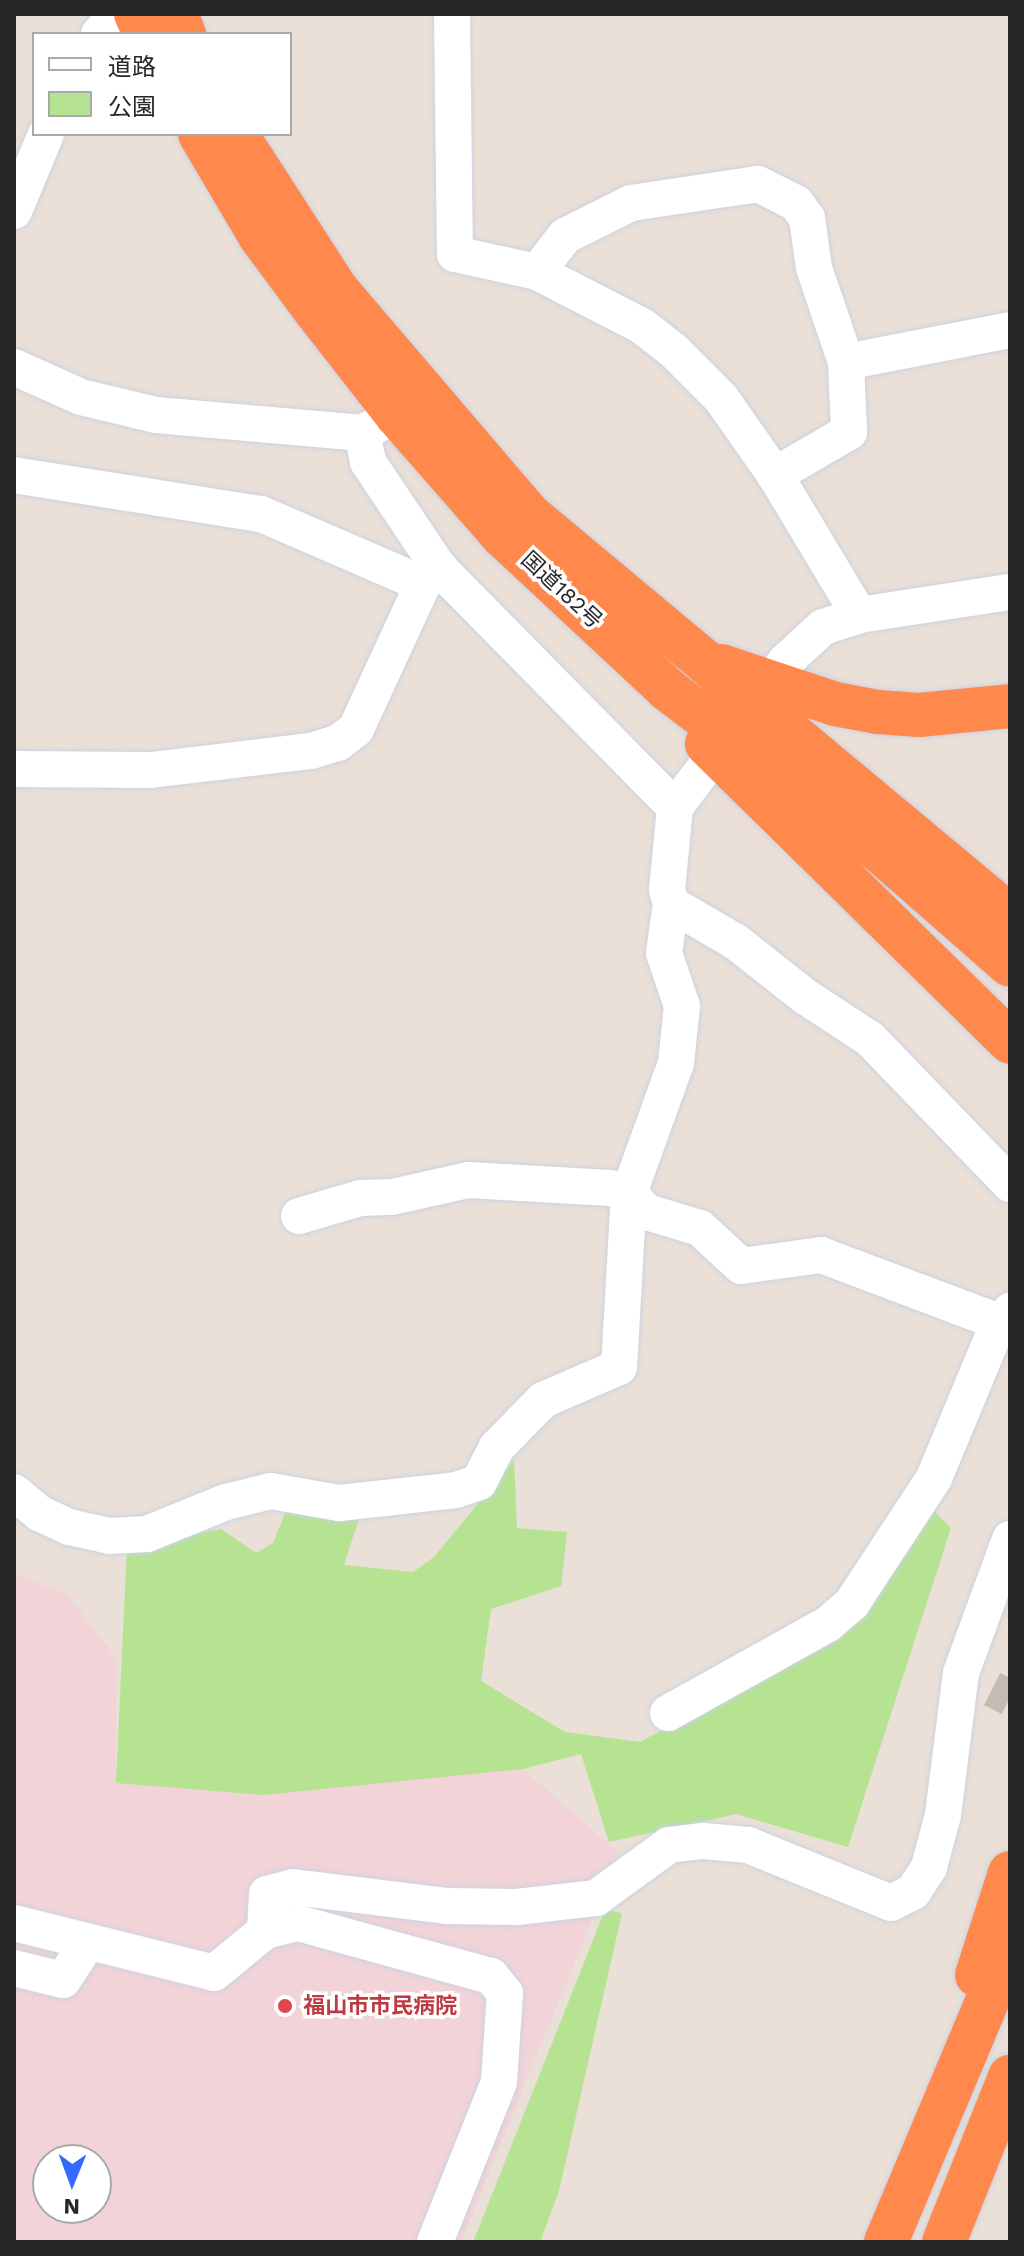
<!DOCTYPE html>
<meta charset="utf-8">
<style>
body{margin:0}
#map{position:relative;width:1024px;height:2256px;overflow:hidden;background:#eae0d7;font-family:"Work Sans","Noto Sans JP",sans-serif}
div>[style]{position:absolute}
.medical>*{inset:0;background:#f2d3d8}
.green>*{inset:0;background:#b5e392}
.minor-tunnel>*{height:36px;margin-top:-18px;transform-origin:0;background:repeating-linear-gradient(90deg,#c3bbb4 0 36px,transparent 0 54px)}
.roads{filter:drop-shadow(0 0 2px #cdd2e1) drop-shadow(0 0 2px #cdd2e1)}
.minor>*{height:36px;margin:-18px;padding:0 18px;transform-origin:18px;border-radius:18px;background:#fff}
.highway>*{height:44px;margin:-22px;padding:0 22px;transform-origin:22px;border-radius:22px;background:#ff894d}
.dots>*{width:22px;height:22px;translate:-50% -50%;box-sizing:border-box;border:4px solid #fff;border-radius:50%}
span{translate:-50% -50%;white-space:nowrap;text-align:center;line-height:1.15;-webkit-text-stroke:7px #fff;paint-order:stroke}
.street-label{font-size:22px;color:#272727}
.health-label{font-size:22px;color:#be3a42;font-weight:700}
.left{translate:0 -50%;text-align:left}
.frame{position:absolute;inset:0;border:16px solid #272727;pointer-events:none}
.legend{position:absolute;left:32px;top:32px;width:260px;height:104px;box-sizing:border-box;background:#fff;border:2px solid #a9a9a9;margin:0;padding:10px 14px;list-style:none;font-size:24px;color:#272727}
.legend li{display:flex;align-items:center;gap:16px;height:40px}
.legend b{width:40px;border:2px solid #a9a9a9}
.north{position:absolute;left:32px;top:2144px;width:80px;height:80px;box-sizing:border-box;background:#fff;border:2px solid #a9a9a9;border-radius:50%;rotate:181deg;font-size:22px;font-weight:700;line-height:32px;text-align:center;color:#272727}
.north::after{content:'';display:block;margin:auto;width:28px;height:36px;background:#326bfd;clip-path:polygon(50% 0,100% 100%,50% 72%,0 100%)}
</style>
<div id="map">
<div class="medical">
<div style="clip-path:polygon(evenodd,14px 1574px,67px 1594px,116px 1658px,116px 1783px,523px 1769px,619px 1853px,461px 2242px,14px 2242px,14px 1574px,48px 2160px,96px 2160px,96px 2208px,48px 2208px,48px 2160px)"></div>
</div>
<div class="green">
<div style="clip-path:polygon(514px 1460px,517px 1528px,567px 1532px,561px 1586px,491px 1609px,481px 1681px,565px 1732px,640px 1742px,858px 1623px,927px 1504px,951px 1528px,848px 1847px,736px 1814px,609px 1842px,581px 1754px,523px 1769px,263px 1795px,116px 1783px,127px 1546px,221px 1529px,256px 1553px,273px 1543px,287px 1509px,360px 1515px,344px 1565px,413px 1572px,434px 1557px)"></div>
<div style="clip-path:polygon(605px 1910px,622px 1913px,559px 2191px,540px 2242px,473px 2242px)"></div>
</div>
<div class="minor-tunnel">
<div style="left:992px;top:1689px;width:20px;rotate:27deg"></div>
</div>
<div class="roads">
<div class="minor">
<div style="left:452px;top:14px;width:240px;rotate:89.3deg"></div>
<div style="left:455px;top:254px;width:84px;rotate:12.4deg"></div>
<div style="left:537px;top:272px;width:118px;rotate:27.2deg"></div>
<div style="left:642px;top:326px;width:41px;rotate:38deg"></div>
<div style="left:674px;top:351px;width:66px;rotate:45deg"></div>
<div style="left:721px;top:398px;width:94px;rotate:55deg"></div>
<div style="left:775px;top:475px;width:163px;rotate:59deg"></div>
<div style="left:99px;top:34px;width:27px;rotate:-48deg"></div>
<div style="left:14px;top:211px;width:83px;rotate:-67.4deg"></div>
<div style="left:537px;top:272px;width:46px;rotate:-52.1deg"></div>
<div style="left:565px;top:236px;width:74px;rotate:-26.6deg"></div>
<div style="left:631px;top:203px;width:128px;rotate:-8.5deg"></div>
<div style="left:758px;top:184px;width:42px;rotate:26.6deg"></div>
<div style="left:796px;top:203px;width:19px;rotate:54deg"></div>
<div style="left:807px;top:218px;width:50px;rotate:82deg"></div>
<div style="left:814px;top:268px;width:99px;rotate:71.2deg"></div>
<div style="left:846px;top:362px;width:70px;rotate:87.5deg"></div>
<div style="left:849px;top:432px;width:86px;rotate:149.8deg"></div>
<div style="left:846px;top:362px;width:167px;rotate:-11deg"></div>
<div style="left:14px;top:367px;width:73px;rotate:24.1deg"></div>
<div style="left:81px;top:397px;width:77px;rotate:13.5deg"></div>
<div style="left:156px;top:415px;width:207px;rotate:5deg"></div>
<div style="left:362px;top:433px;width:21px;rotate:-28deg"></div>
<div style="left:362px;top:433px;width:30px;rotate:78deg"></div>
<div style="left:368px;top:462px;width:128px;rotate:56.2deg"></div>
<div style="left:439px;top:568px;width:336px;rotate:45.4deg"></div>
<div style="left:675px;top:807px;width:83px;rotate:95.5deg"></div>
<div style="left:667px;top:890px;width:15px;rotate:74deg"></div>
<div style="left:671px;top:904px;width:75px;rotate:30.3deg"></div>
<div style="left:736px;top:942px;width:89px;rotate:38.2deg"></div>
<div style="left:806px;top:997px;width:77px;rotate:33.3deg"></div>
<div style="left:870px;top:1039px;width:202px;rotate:46deg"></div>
<div style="left:14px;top:475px;width:250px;rotate:9deg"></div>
<div style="left:261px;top:514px;width:176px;rotate:23.4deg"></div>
<div style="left:14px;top:769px;width:137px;rotate:0.4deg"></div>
<div style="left:151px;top:770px;width:161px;rotate:-6.8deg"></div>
<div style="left:311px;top:751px;width:28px;rotate:-17deg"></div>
<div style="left:338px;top:743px;width:23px;rotate:-38deg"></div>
<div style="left:356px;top:729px;width:160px;rotate:-65.2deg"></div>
<div style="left:423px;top:584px;width:23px;rotate:-45deg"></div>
<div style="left:675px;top:807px;width:182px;rotate:-52.8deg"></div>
<div style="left:785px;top:662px;width:52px;rotate:-42.6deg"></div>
<div style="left:823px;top:627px;width:38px;rotate:-18deg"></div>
<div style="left:859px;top:615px;width:153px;rotate:-8.7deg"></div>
<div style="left:299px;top:1216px;width:64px;rotate:-16.4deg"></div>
<div style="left:360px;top:1198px;width:32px;rotate:-2deg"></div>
<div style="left:392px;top:1197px;width:78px;rotate:-12.6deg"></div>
<div style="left:468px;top:1180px;width:142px;rotate:3.2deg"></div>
<div style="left:610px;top:1188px;width:20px;rotate:15deg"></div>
<div style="left:629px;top:1193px;width:26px;rotate:47deg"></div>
<div style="left:647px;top:1212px;width:55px;rotate:16.8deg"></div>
<div style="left:700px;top:1228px;width:56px;rotate:42.8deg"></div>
<div style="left:741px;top:1266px;width:81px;rotate:-7.8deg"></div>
<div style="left:821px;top:1255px;width:190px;rotate:20.6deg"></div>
<div style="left:14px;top:1492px;width:33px;rotate:40deg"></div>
<div style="left:39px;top:1513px;width:33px;rotate:25deg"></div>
<div style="left:69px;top:1527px;width:42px;rotate:12.4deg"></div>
<div style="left:110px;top:1536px;width:37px;rotate:-3deg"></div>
<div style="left:147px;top:1534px;width:85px;rotate:-22.1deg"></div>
<div style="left:226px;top:1502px;width:46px;rotate:-13.7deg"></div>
<div style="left:271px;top:1491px;width:69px;rotate:10deg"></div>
<div style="left:339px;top:1503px;width:118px;rotate:-6.3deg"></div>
<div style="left:456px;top:1490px;width:24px;rotate:-19deg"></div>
<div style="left:479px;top:1482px;width:39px;rotate:-63deg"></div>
<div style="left:497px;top:1447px;width:66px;rotate:-45.6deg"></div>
<div style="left:543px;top:1400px;width:83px;rotate:-23.5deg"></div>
<div style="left:619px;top:1367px;width:174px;rotate:-86.7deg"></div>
<div style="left:629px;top:1193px;width:138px;rotate:-70.1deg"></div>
<div style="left:676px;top:1063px;width:57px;rotate:-84deg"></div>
<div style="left:682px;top:1006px;width:56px;rotate:-108.8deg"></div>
<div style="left:664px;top:953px;width:49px;rotate:-81.9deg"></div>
<div style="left:668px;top:1713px;width:183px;rotate:-29.1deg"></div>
<div style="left:828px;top:1624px;width:32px;rotate:-41deg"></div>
<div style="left:852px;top:1603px;width:149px;rotate:-56.7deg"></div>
<div style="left:934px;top:1478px;width:169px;rotate:-67.4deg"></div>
<div style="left:999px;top:1322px;width:16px;rotate:-45deg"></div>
<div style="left:14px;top:1923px;width:206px;rotate:14deg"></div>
<div style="left:214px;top:1973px;width:66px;rotate:-39.5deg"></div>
<div style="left:265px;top:1931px;width:34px;rotate:-14deg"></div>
<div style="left:298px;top:1923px;width:200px;rotate:15.4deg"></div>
<div style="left:491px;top:1976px;width:22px;rotate:51deg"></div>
<div style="left:505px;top:1993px;width:89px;rotate:93.9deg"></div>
<div style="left:499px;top:2082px;width:172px;rotate:111.8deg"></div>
<div style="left:265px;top:1931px;width:37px;rotate:-87deg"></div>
<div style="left:267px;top:1894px;width:27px;rotate:-15deg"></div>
<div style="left:293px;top:1887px;width:156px;rotate:7deg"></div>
<div style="left:448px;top:1906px;width:69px;rotate:0.8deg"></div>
<div style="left:517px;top:1907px;width:80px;rotate:-6.5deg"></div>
<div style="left:596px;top:1898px;width:90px;rotate:-36deg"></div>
<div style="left:669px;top:1845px;width:34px;rotate:-7deg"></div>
<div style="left:703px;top:1841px;width:45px;rotate:5.1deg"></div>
<div style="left:748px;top:1845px;width:154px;rotate:22.1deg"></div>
<div style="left:891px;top:1903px;width:25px;rotate:-27deg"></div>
<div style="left:913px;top:1892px;width:30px;rotate:-57deg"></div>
<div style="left:929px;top:1867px;width:54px;rotate:-74.9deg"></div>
<div style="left:943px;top:1815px;width:143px;rotate:-82.8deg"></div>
<div style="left:961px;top:1673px;width:143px;rotate:-69.9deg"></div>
<div style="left:14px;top:1968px;width:50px;rotate:13.8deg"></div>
<div style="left:63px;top:1980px;width:45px;rotate:-56.7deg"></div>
</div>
<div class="highway">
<div style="left:136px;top:14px;width:22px;rotate:66deg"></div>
<div style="left:176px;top:14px;width:22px;rotate:68deg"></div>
<div style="left:200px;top:134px;width:118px;rotate:59.5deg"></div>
<div style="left:260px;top:236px;width:92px;rotate:53.4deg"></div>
<div style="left:315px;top:310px;width:133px;rotate:52deg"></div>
<div style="left:397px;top:415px;width:161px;rotate:48.8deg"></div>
<div style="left:503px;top:536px;width:224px;rotate:43deg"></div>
<div style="left:667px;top:689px;width:269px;rotate:37.3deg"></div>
<div style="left:881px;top:852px;width:171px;rotate:41.2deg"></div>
<div style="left:236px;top:134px;width:186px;rotate:57.1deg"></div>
<div style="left:337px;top:290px;width:294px;rotate:49.5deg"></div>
<div style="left:528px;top:514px;width:628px;rotate:39.83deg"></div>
<div style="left:721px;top:666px;width:120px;rotate:18.4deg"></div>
<div style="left:835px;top:704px;width:44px;rotate:10.5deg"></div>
<div style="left:878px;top:712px;width:41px;rotate:4.2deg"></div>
<div style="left:919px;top:715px;width:91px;rotate:-5.6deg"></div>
<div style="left:707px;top:744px;width:425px;rotate:44.5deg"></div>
<div style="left:977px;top:1975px;width:107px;rotate:-72.1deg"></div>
<div style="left:886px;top:2242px;width:320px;rotate:-67.2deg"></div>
<div style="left:944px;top:2242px;width:178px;rotate:-68.2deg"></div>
</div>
</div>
<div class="dots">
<div style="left:285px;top:2006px;background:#e0444e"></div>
</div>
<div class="street-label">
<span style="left:562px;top:590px;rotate:43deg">国道182号</span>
</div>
<div class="health-label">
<span class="left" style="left:303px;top:2006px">福山市市民病院</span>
</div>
<div class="frame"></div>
<ul class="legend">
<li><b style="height:10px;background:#fff"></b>道路</li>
<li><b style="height:22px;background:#b5e392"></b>公園</li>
</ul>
<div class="north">N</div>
</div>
